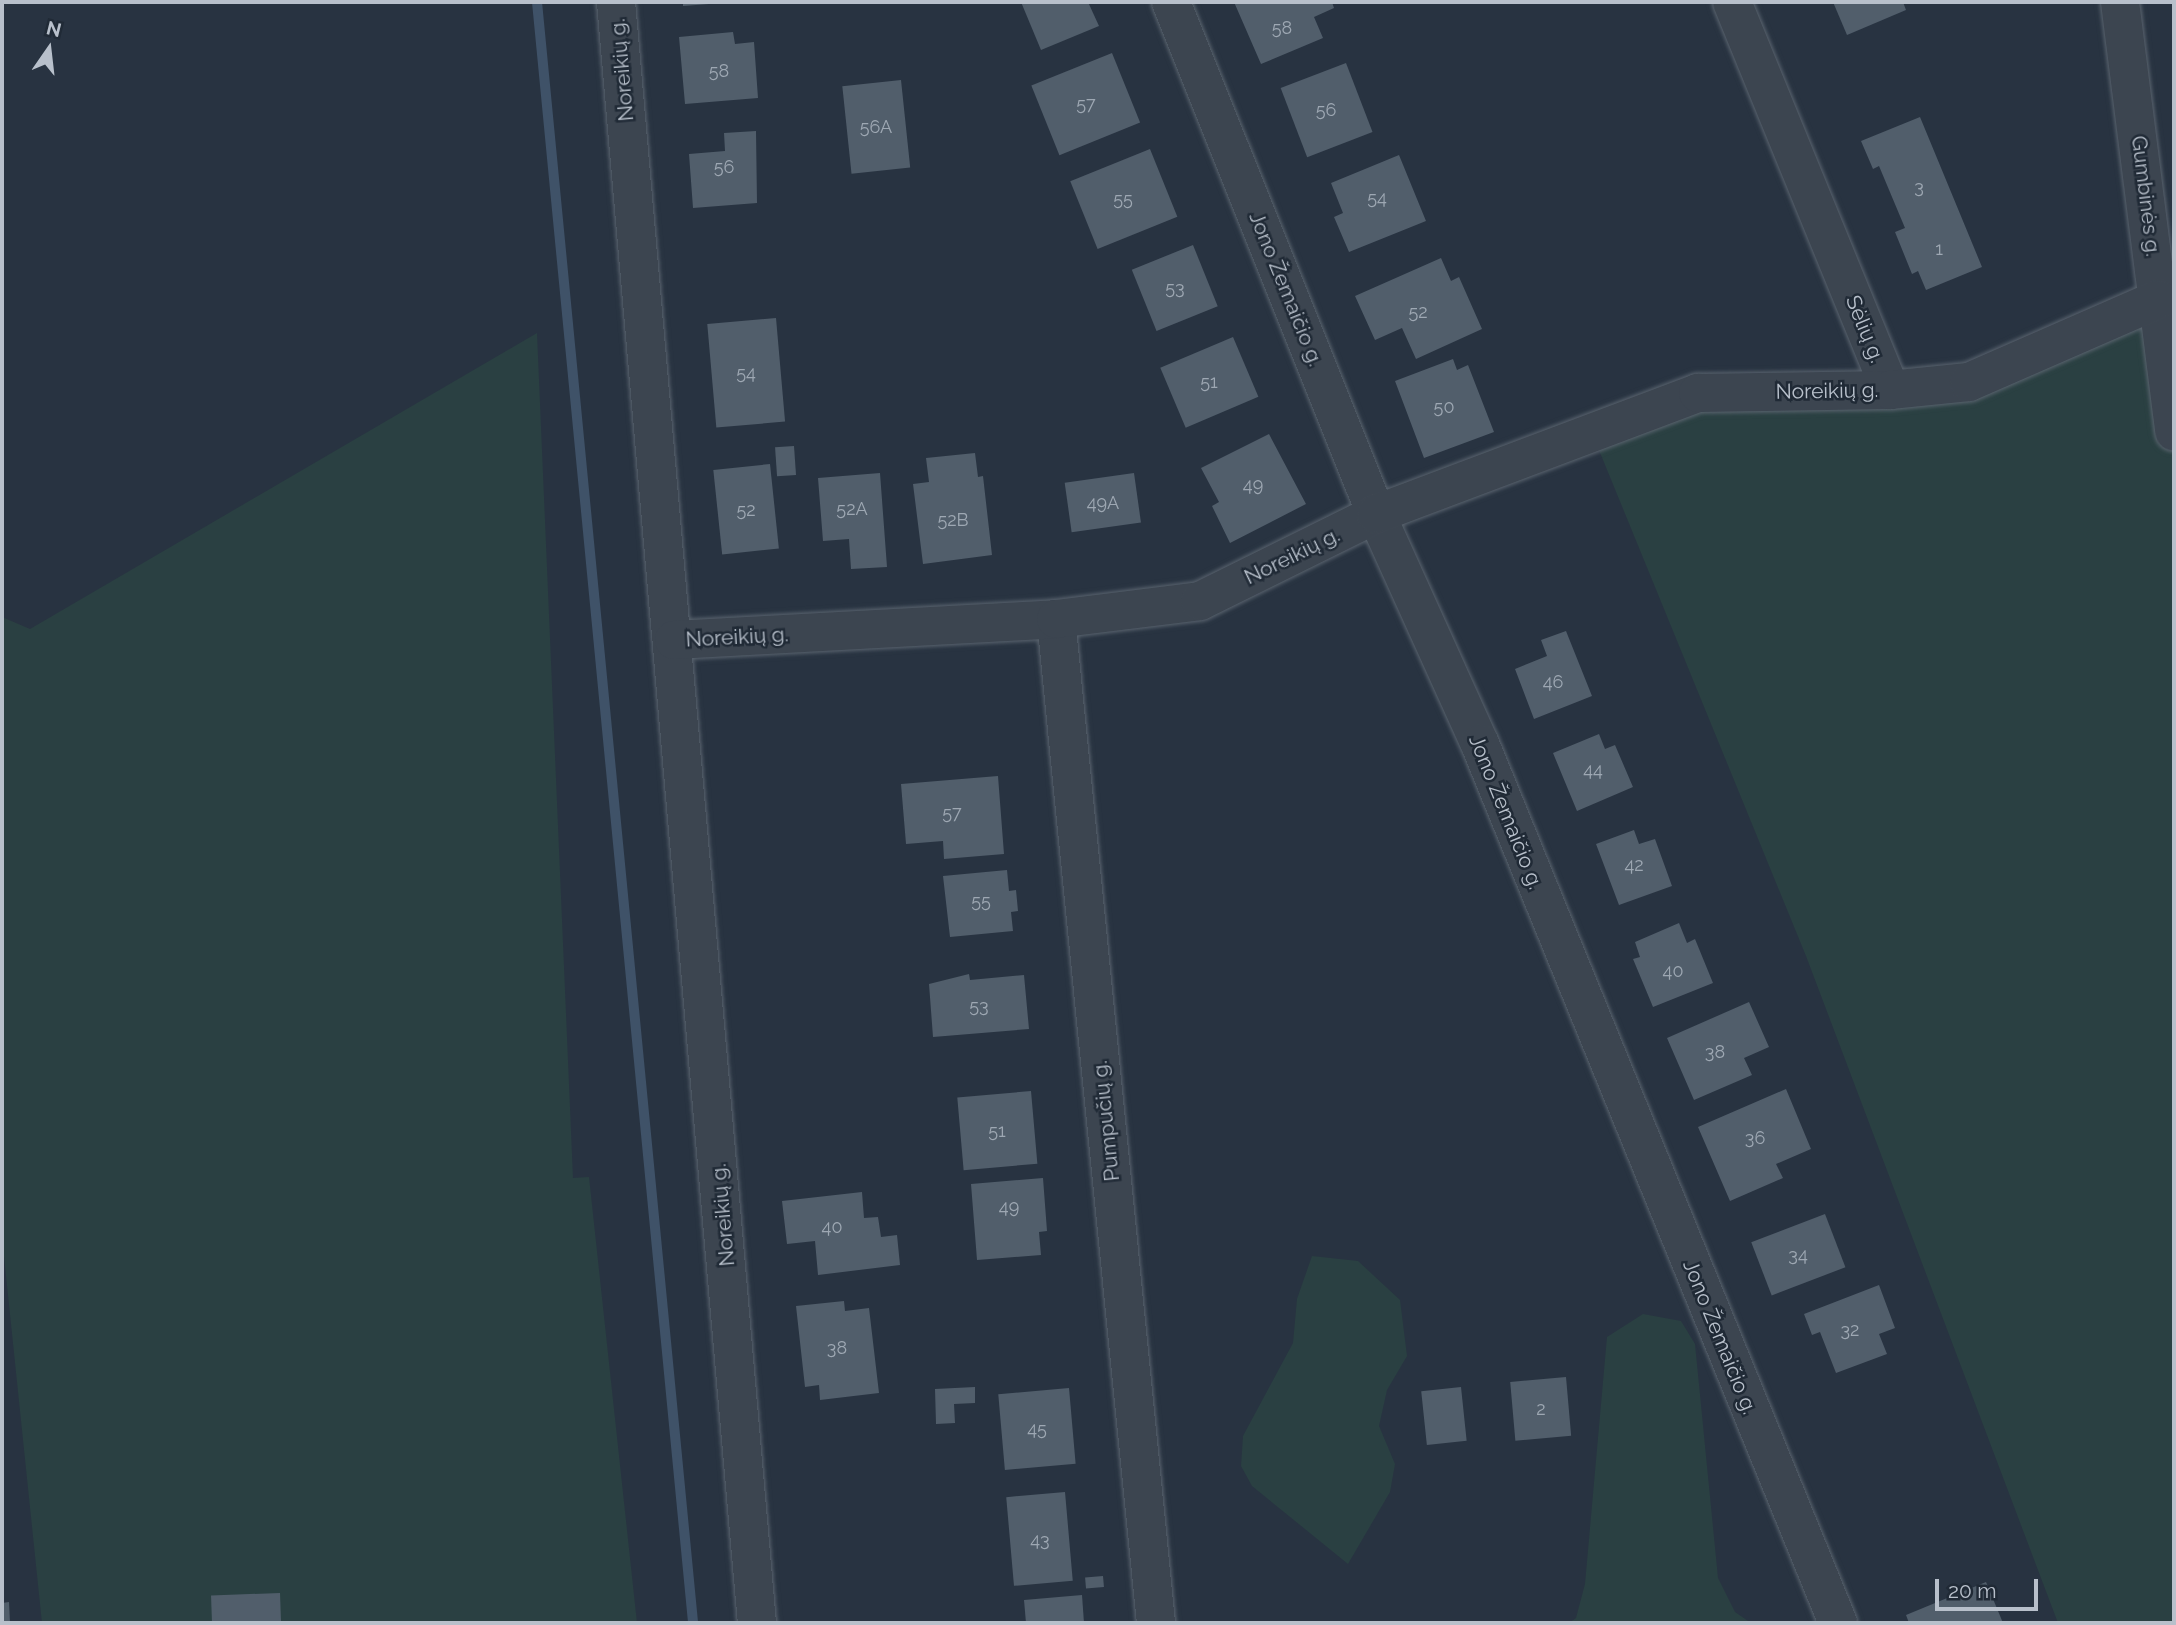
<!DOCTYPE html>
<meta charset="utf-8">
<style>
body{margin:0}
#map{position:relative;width:2176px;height:1625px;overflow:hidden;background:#283341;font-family:Raleway,sans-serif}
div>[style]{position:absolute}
.green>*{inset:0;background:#2a4042}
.stream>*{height:10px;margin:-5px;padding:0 5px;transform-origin:5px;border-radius:5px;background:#3f5268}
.building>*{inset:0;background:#515e6b;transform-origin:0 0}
.roads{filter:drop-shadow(0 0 2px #59636e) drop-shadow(0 0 2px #59636e)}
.minor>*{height:38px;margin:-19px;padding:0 19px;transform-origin:19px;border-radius:19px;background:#3c4550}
span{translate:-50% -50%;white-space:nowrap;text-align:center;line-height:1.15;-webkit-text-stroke:5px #202a36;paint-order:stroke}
.number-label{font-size:18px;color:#9ea8b3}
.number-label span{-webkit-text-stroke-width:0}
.street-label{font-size:21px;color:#b8c0cb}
.frame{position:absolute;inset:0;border:4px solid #b8c0cb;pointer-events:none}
.north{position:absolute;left:14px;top:14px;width:70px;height:70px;-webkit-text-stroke:5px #202a36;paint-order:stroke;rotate:14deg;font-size:19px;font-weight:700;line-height:28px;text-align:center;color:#b8c0cb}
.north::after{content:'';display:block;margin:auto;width:24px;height:32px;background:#b8c0cb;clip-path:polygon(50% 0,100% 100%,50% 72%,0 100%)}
.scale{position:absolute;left:1935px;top:1579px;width:103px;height:32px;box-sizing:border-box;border:4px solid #b8c0cb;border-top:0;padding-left:9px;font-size:21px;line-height:24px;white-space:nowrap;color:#b8c0cb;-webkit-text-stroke:5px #202a36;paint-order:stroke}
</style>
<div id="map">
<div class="green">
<div style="clip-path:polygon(2159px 299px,2174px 432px,2174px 1623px,2058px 1623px,1806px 956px,1592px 433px,1698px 393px,1890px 390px)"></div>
<div style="clip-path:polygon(537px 333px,573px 1178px,589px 1177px,637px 1623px,42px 1623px,2px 1237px,2px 617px,30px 629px)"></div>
<div style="clip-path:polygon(1312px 1256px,1358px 1261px,1400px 1300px,1407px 1356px,1387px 1390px,1379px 1426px,1395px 1464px,1390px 1492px,1348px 1564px,1252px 1486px,1241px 1466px,1243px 1436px,1293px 1343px,1297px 1299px)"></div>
<div style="clip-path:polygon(1643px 1314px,1681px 1321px,1695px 1344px,1718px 1578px,1735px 1612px,1751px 1623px,1569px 1623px,1576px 1618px,1585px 1584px,1607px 1337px)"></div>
</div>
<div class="stream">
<div style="left:537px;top:2px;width:1628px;rotate:84.5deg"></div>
</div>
<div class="building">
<div style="clip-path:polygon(683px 2px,709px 2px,709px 4px,683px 6px)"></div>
<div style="clip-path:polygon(1021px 2px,1088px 2px,1099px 26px,1041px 50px)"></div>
<div style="clip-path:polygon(1234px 2px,1332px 2px,1334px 8px,1314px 17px,1323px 38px,1261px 64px)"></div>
<div style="clip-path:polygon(1833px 2px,1903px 2px,1906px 10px,1847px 35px)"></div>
<div style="clip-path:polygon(733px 32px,735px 44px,754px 42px,758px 98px,685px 104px,679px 37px)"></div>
<div style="left:1112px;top:53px;width:75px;height:87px;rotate:68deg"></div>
<div style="left:1346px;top:63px;width:74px;height:70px;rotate:69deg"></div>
<div style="left:901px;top:80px;width:88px;height:59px;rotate:84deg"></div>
<div style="clip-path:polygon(1920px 117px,1982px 267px,1926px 290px,1918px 271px,1912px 274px,1895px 232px,1905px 228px,1879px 166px,1873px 169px,1861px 141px)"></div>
<div style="clip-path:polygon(756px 131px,757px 203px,693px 208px,689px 154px,725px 151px,724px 133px)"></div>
<div style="left:1150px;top:149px;width:73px;height:86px;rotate:68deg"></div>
<div style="clip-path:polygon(1399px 155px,1426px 221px,1349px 252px,1334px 217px,1343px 213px,1331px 183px)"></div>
<div style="left:1193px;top:245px;width:66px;height:66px;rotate:68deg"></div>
<div style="clip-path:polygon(1441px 258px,1451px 281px,1459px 277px,1482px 329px,1416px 359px,1402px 328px,1375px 340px,1355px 296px)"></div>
<div style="left:776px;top:318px;width:104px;height:69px;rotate:85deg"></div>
<div style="left:1233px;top:337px;width:65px;height:79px;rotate:67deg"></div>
<div style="clip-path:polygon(1453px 359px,1457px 370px,1468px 365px,1494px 432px,1424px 458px,1395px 381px)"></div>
<div style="clip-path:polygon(1269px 434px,1306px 504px,1230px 543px,1212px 506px,1219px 502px,1201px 468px)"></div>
<div style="left:794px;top:446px;width:29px;height:19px;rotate:86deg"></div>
<div style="clip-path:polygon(975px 453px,978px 477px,983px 476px,992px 555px,923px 564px,913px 484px,929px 482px,926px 458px)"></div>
<div style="left:770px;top:464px;width:85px;height:57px;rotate:84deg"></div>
<div style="clip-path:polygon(880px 473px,887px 567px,851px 569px,849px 539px,823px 541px,818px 478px)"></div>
<div style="left:1134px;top:473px;width:50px;height:70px;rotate:82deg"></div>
<div style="clip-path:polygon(1566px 631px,1592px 696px,1534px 719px,1515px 669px,1547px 656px,1541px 640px)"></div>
<div style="clip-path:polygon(1599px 734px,1605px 749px,1615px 745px,1633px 787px,1577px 811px,1553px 753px)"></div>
<div style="clip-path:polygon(998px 776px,1004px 854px,944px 859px,943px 841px,906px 844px,901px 784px)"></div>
<div style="clip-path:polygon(1634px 830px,1639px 844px,1655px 839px,1672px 886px,1619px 905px,1596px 844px)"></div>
<div style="clip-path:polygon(1007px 870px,1009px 891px,1016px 890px,1018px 911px,1011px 912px,1013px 931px,950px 937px,943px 876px)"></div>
<div style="clip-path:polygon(1679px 923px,1687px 943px,1695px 939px,1713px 983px,1653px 1007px,1633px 959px,1640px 957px,1635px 942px)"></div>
<div style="clip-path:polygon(969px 974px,970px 980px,1024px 975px,1029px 1029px,933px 1037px,929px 984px)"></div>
<div style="clip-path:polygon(1749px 1002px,1769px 1047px,1744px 1058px,1752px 1075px,1694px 1100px,1667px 1038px)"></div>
<div style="clip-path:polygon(1786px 1089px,1811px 1149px,1776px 1164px,1783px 1178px,1730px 1201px,1698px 1127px)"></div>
<div style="left:1031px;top:1091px;width:73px;height:74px;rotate:85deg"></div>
<div style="clip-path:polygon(1043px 1178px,1047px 1231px,1039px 1232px,1041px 1255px,977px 1260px,971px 1184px)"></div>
<div style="clip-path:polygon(862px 1192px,864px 1218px,878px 1217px,881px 1237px,897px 1235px,900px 1265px,818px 1275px,815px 1241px,787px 1244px,782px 1201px)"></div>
<div style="left:1825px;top:1214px;width:57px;height:79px;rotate:69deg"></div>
<div style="clip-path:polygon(1879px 1285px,1895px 1328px,1879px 1334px,1887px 1354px,1836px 1373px,1820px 1332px,1812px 1335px,1804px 1314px)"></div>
<div style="clip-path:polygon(844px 1301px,845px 1311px,869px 1308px,879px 1393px,820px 1400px,819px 1385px,805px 1387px,796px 1306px)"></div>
<div style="left:1566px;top:1377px;width:59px;height:56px;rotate:85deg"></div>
<div style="clip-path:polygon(975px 1387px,975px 1403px,954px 1404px,955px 1423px,936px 1424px,935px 1389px)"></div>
<div style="left:1461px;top:1387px;width:54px;height:40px;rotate:84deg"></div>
<div style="left:1069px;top:1388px;width:76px;height:71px;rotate:85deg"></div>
<div style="left:1065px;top:1492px;width:89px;height:59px;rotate:85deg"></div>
<div style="left:1103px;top:1576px;width:11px;height:18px;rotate:85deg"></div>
<div style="clip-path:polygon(1986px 1582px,2003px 1623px,1909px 1623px,1906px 1615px)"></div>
<div style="left:280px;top:1593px;width:30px;height:69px;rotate:88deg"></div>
<div style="clip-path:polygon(1082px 1595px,1084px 1623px,1026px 1623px,1024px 1600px)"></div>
<div style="clip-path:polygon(9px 1602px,10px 1623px,2px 1623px,2px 1603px)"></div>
</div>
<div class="roads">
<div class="minor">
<div style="left:616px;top:2px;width:1627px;rotate:85.03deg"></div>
<div style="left:1171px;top:2px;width:552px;rotate:68.18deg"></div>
<div style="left:1376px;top:514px;width:252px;rotate:65.7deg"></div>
<div style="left:1480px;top:744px;width:949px;rotate:67.84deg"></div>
<div style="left:1732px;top:2px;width:419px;rotate:67.8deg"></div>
<div style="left:2120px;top:2px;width:433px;rotate:82.8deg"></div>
<div style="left:1056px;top:619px;width:1009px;rotate:84.31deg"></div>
<div style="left:674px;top:640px;width:383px;rotate:-3.1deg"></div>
<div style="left:1056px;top:619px;width:145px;rotate:-7.1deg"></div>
<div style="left:1200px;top:601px;width:196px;rotate:-26.3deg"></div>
<div style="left:1376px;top:514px;width:344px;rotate:-20.6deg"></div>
<div style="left:1698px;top:393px;width:192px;rotate:-0.9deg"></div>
<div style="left:1890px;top:390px;width:79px;rotate:-5.8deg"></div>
<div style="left:1969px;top:382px;width:207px;rotate:-23.6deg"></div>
</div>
</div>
<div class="number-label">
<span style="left:1282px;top:28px">58</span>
<span style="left:719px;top:71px">58</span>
<span style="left:1086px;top:104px">57</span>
<span style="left:1326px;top:110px">56</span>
<span style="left:876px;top:127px">56A</span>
<span style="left:724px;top:167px">56</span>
<span style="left:1919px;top:187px">3</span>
<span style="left:1377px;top:198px">54</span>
<span style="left:1123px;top:199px">55</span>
<span style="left:1939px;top:249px">1</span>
<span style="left:1175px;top:288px">53</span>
<span style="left:1418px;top:312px">52</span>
<span style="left:746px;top:373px">54</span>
<span style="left:1209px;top:382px">51</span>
<span style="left:1444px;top:407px">50</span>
<span style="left:1253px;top:485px">49</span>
<span style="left:1103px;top:503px">49A</span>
<span style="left:852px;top:509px">52A</span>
<span style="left:746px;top:510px">52</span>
<span style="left:953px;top:520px">52B</span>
<span style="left:1553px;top:682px">46</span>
<span style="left:1593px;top:770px">44</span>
<span style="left:952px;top:813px">57</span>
<span style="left:1634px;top:865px">42</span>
<span style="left:981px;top:901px">55</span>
<span style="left:1673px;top:971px">40</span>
<span style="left:979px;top:1006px">53</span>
<span style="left:1715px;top:1052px">38</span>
<span style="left:997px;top:1131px">51</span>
<span style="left:1755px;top:1138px">36</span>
<span style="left:1009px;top:1207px">49</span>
<span style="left:832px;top:1227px">40</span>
<span style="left:1798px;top:1255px">34</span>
<span style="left:1850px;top:1330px">32</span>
<span style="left:837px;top:1348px">38</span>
<span style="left:1541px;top:1409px">2</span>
<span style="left:1037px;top:1429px">45</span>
<span style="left:1040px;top:1540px">43</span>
</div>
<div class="street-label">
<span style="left:622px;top:70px;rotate:-95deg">Noreikių g.</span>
<span style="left:2146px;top:196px;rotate:83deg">Gumbinės g.</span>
<span style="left:1286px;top:289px;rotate:68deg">Jono Žemaičio g.</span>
<span style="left:1865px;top:329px;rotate:68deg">Sėlių g.</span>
<span style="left:1827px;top:391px;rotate:-1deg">Noreikių g.</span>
<span style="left:1292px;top:556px;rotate:-26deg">Noreikių g.</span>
<span style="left:737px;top:637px;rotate:-3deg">Noreikių g.</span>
<span style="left:1506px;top:812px;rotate:68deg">Jono Žemaičio g.</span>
<span style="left:1106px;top:1121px;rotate:-96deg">Pumpučių g.</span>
<span style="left:723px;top:1215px;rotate:-95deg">Noreikių g.</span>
<span style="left:1720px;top:1337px;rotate:68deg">Jono Žemaičio g.</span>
</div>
<div class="frame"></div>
<div class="north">N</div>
<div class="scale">20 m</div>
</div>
